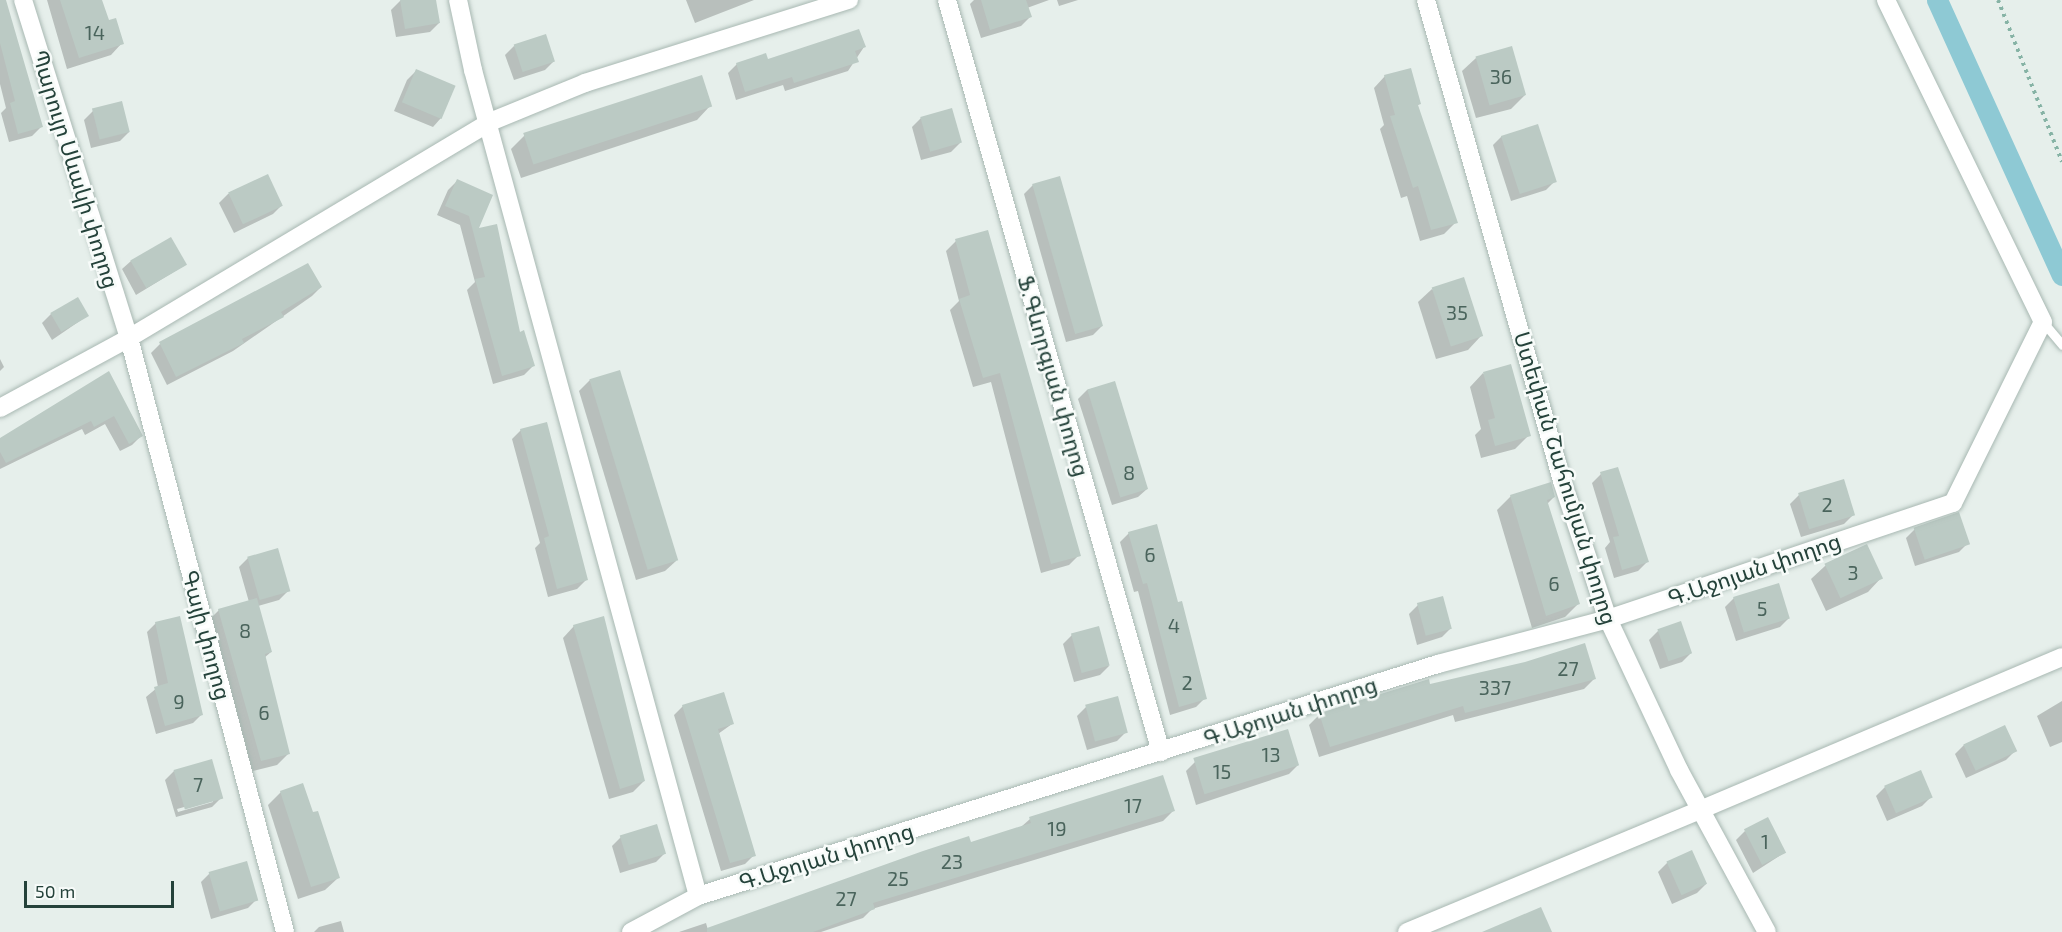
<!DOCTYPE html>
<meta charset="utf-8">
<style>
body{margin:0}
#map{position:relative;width:2062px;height:932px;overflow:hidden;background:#e6efeb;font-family:"Exo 2","Noto Sans Armenian",sans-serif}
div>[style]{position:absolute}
.shadow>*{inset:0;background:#0003}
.canal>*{height:21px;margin:-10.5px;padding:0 10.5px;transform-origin:10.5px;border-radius:10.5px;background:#8ec9d4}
.building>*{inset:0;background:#bbcac4;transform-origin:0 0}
.path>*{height:4px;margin-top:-2px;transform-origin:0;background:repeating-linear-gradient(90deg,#86b3a5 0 3px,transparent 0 7.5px)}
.roads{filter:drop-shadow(0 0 2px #a8b8b2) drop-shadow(0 0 2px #a8b8b2)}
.service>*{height:9px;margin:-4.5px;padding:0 4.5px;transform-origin:4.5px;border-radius:4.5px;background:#fff}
.minor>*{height:18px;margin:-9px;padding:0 9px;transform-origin:9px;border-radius:9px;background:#fff}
.tertiary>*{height:18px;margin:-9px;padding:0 9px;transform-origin:9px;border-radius:9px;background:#fff}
.secondary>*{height:18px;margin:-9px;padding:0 9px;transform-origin:9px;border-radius:9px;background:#fff}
span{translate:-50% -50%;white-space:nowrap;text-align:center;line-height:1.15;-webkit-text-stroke:5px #f7fbf9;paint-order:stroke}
.number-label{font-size:20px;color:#4a645c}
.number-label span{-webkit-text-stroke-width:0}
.street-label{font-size:22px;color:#24423a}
.scale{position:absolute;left:24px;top:881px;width:150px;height:27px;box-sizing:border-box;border:3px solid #24423a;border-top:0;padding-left:8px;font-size:18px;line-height:21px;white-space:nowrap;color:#24423a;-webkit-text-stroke:4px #f7fbf9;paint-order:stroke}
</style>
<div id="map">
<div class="shadow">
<div style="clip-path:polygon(0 0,4px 0,41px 127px,32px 136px,9px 142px,1px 113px,6px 108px,0 84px)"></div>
<div style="clip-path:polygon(47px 0,100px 0,108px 22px,122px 43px,111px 55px,67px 69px)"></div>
<div style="clip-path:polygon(435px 0,439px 23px,430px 32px,396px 37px,391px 10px,400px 1px)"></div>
<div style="clip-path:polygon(686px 0,754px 0,695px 23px)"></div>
<div style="clip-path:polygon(974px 0,1049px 0,1027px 8px,1030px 17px,1021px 26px,981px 38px,970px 4px)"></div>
<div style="clip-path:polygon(1057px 0,1078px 0,1059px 6px)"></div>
<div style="clip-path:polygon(514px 46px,554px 61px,545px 70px,514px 80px,505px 55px)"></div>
<div style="clip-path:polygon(864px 47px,848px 71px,785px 91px,783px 85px,736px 100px,728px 73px,737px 64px)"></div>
<div style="clip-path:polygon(1476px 58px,1525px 95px,1511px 109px,1476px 118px,1462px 71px)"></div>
<div style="clip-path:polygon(416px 71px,454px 87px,441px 118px,433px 127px,394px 111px,407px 80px)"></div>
<div style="clip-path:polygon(1385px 76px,1419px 104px,1416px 107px,1456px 222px,1444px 234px,1420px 241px,1407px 196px,1401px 198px,1380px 129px,1384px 125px,1374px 88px)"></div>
<div style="clip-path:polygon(710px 106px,697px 120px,521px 178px,511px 149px,525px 135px)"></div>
<div style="clip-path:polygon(93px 111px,129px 132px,120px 141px,91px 148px,84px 120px)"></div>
<div style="clip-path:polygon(921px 118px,960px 143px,951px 152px,921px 160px,912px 127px)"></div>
<div style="clip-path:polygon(1502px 136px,1555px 181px,1546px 190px,1511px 201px,1493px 145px)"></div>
<div style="clip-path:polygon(267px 176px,282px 205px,273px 214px,234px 233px,219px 203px,228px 194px)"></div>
<div style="clip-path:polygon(457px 181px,533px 366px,524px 375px,493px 384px,467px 290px,475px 282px,460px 225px,437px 215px,448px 190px)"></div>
<div style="clip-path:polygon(1033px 185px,1102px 326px,1093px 335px,1066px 342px,1024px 194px)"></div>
<div style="clip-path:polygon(956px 241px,1079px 555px,1069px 565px,1041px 573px,991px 382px,973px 387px,950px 310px,959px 301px,946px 251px)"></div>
<div style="clip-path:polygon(131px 261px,185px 265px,136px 295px,122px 269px)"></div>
<div style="clip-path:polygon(307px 265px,321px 287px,312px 296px,233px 351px,167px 385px,151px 353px,160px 344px)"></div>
<div style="clip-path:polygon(1432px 289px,1481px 336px,1468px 350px,1436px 359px,1418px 302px)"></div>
<div style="clip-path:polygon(51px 314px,87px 316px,52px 340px,42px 323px)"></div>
<div style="clip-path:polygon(0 359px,4px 367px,0 371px)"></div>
<div style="clip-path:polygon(108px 373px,141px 436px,132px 445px,120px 451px,105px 424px,85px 435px,82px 429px,0 469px,0 439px)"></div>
<div style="clip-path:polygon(1483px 373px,1529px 435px,1515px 449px,1481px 458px,1475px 435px,1481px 429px,1470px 387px)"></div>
<div style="clip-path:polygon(590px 380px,676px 561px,665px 571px,636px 580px,579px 391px)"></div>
<div style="clip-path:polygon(1114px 383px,1147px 489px,1138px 497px,1112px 505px,1078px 399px,1087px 390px)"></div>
<div style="clip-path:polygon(521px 430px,586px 580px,577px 589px,548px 597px,535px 548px,540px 543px,512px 439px)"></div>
<div style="clip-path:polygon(1601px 474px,1647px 562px,1638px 571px,1614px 578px,1605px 548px,1610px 542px,1592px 483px)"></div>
<div style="clip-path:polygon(1799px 495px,1853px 515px,1844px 524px,1801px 537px,1790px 504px)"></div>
<div style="clip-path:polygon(1511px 496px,1554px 497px,1547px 504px,1578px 604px,1565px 617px,1532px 628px,1497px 510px)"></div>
<div style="clip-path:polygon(1915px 529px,1968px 543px,1959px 552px,1915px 566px,1906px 538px)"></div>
<div style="clip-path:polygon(1129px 533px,1205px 698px,1196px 707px,1170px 715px,1138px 591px,1134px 592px,1120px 542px)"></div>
<div style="clip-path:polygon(1866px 546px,1881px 578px,1868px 592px,1826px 611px,1811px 579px,1825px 566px)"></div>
<div style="clip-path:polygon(248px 558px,288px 591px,279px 600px,258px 606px,271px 652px,264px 658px,289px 753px,277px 765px,249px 772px,207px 622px,219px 610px,249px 602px,239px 567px)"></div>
<div style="clip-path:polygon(1734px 598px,1789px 618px,1780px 627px,1736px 641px,1725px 607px)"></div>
<div style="clip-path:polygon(1418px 605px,1451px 628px,1442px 637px,1417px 645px,1409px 614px)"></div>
<div style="clip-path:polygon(603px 618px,644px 781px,633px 792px,609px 799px,563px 638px,574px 626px)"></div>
<div style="clip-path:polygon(156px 623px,202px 714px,193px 723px,156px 734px,146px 697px,158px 687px,147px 632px)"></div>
<div style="clip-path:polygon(1658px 631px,1691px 653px,1682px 662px,1660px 669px,1649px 640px)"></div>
<div style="clip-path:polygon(1072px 635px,1109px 666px,1100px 675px,1074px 682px,1063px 644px)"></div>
<div style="clip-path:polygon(1595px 678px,1584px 689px,1455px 722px,1453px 715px,1319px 757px,1309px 725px,1319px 715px,1428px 681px,1429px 685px)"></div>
<div style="clip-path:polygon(2062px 701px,2062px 742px,2050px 747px,2037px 716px)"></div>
<div style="clip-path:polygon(683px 706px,732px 724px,718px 734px,754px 855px,745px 864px,721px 871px,674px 715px)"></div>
<div style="clip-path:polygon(1086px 707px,1126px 732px,1117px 741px,1087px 750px,1077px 716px)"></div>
<div style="clip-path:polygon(1964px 745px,2015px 751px,2006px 760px,1966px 778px,1955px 754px)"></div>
<div style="clip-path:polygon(1195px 762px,1298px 765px,1289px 774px,1196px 805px,1186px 771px)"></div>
<div style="clip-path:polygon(evenodd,174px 771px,221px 798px,212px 807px,176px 817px,165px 780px,174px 771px,213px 799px,213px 802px,178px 812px,177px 809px,213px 799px)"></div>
<div style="clip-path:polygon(1885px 787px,1931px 797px,1922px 806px,1887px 821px,1876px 796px)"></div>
<div style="clip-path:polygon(281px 792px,338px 878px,325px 890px,298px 899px,268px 805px)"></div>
<div style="clip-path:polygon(1173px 811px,1163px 821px,872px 909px,863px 918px,821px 932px,679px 932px,706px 923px,708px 930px,1021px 827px,1030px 819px)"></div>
<div style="clip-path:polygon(1745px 831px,1784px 853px,1753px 873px,1736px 840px)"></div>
<div style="clip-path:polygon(621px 837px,665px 853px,656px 862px,620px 873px,612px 846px)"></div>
<div style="clip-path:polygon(1691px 852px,1706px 884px,1697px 893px,1672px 904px,1658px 872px,1667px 863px)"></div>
<div style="clip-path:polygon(210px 873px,257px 899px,248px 908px,211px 919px,201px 882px)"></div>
<div style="clip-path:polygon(341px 921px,344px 932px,314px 932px,319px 927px)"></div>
</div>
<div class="canal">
<div style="left:1937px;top:0;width:302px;rotate:65.6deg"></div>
</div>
<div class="building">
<div style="clip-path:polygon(0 0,6px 0,43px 127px,18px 134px,10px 103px,15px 101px,0 43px)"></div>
<div style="clip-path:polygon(60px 0,102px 0,109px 20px,116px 18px,124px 44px,79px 58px)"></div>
<div style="clip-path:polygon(400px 0,436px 0,440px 23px,405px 29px)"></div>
<div style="clip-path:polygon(981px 0,1026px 0,1032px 17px,990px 30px)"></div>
<div style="clip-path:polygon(859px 29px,866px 47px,855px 51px,859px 62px,794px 83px,792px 77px,745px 92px,736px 63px,766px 53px,768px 59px)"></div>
<div style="left:546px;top:34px;width:29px;height:34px;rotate:72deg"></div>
<div style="left:1512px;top:46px;width:51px;height:38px;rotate:74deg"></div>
<div style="clip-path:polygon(1411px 68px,1421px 104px,1418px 105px,1458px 223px,1431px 230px,1418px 186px,1413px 188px,1390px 116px,1395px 115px,1384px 75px)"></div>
<div style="left:416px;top:69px;width:43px;height:36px;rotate:23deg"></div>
<div style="left:702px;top:75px;width:33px;height:188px;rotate:72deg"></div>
<div style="left:122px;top:101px;width:32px;height:31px;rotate:76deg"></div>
<div style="left:952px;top:108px;width:36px;height:33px;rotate:74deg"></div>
<div style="left:1538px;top:124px;width:61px;height:39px;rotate:72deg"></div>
<div style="left:268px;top:174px;width:35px;height:44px;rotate:65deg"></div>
<div style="left:1060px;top:176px;width:156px;height:29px;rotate:74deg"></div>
<div style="clip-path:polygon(457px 179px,493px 195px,479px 228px,497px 224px,520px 332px,524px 330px,535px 366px,502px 376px,475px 279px,485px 277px,469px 216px,445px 206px)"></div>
<div style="clip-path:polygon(988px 230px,1081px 556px,1051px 564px,1000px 373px,983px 378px,959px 299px,970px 295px,955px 239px)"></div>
<div style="left:171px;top:237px;width:32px;height:47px;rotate:60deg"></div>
<div style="clip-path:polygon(308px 263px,322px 287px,281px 312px,284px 317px,242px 339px,244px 343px,176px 377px,159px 342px)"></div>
<div style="left:1464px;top:277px;width:62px;height:34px;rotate:72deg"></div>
<div style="left:78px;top:297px;width:22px;height:32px;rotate:60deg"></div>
<div style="clip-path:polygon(1511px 364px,1531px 436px,1495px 446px,1488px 420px,1495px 418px,1483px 372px)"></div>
<div style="left:620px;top:370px;width:199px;height:32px;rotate:73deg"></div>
<div style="clip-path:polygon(109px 371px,143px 436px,129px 444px,114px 416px,94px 427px,91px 421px,6px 463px,0 452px,0 438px)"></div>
<div style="left:1115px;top:381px;width:113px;height:29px;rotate:73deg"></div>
<div style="clip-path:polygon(547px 422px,588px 580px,557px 589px,544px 538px,549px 536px,520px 429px)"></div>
<div style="clip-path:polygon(1618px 467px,1649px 562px,1622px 570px,1613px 537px,1619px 536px,1600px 472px)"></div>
<div style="left:1844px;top:479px;width:38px;height:48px;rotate:73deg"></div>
<div style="clip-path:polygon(1551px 482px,1555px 497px,1547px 500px,1580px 604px,1546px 616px,1510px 495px)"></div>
<div style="left:1959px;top:512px;width:34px;height:48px;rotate:71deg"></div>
<div style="clip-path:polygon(1157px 524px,1178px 602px,1182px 601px,1207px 699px,1179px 707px,1147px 583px,1143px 584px,1128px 532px)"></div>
<div style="left:1867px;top:544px;width:38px;height:47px;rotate:65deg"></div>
<div style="left:278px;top:548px;width:45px;height:32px;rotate:74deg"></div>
<div style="left:1779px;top:583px;width:37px;height:48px;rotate:73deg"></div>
<div style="left:1443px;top:596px;width:34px;height:27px;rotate:75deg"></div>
<div style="clip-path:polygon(257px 598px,272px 652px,265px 654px,290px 754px,261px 761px,218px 609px)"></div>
<div style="clip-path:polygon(180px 616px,203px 715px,165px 726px,154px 687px,168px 683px,155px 622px)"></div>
<div style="clip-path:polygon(604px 616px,645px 781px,620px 789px,573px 625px)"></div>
<div style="left:1681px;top:621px;width:34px;height:25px;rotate:71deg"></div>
<div style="left:1099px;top:626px;width:41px;height:29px;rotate:75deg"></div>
<div style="clip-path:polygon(1585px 643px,1596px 679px,1465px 713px,1463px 706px,1330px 747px,1319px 713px,1429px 679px,1430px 684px,1525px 662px)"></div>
<div style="clip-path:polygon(724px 692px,734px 724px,718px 729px,756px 856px,730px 863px,682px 705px)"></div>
<div style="left:1118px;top:696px;width:38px;height:34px;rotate:75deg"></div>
<div style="left:2005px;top:725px;width:29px;height:46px;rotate:65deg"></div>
<div style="left:1288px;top:729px;width:38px;height:99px;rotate:73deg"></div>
<div style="left:212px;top:759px;width:41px;height:40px;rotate:74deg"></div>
<div style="left:1921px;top:770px;width:30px;height:40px;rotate:67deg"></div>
<div style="clip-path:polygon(1163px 775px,1175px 811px,873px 903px,875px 909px,813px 932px,707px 932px,707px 928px,923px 851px,969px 836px,971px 842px,1031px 823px,1029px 817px)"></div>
<div style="clip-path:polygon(303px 783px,313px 812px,318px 811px,340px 878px,311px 887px,280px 791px)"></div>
<div style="left:1768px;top:817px;width:40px;height:27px;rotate:63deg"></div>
<div style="left:657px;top:824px;width:31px;height:39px;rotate:73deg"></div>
<div style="left:1692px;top:850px;width:37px;height:28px;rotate:66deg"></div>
<div style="left:247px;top:861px;width:41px;height:40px;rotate:74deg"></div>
<div style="clip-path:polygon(1541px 907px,1552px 932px,1482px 932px)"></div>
</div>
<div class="path">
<div style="left:1998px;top:0;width:174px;rotate:68.4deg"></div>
</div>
<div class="roads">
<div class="service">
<div style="left:2043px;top:322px;width:30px;rotate:50deg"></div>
</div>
<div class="minor">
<div style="left:23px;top:0;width:354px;rotate:72.6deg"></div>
<div style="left:129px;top:338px;width:614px;rotate:75.28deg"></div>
<div style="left:458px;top:0;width:72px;rotate:77.9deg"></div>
<div style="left:473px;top:70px;width:856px;rotate:74.76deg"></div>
<div style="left:947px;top:0;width:782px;rotate:74.12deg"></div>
<div style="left:0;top:408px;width:147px;rotate:-28.5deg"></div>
<div style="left:129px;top:338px;width:421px;rotate:-30.9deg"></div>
<div style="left:490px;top:122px;width:103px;rotate:-22.3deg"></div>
<div style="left:585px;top:83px;width:277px;rotate:-17.5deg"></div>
<div style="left:1700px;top:810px;width:393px;rotate:-22.9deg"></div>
<div style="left:631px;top:932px;width:76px;rotate:-28.2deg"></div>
<div style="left:698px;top:896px;width:776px;rotate:-17.41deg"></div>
<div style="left:1438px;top:664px;width:176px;rotate:-14.8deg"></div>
<div style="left:1608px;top:619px;width:364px;rotate:-18.6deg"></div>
<div style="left:1953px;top:503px;width:202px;rotate:-63.6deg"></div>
<div style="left:2043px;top:322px;width:358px;rotate:-116deg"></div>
</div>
<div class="tertiary">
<div style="left:1407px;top:932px;width:317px;rotate:-22.6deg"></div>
</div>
<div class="secondary">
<div style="left:1426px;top:0;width:500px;rotate:74.2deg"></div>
<div style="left:1562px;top:481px;width:145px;rotate:71.6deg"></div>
<div style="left:1608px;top:619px;width:167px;rotate:64.8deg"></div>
<div style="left:1679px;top:770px;width:184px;rotate:61.5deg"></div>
</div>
</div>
<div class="number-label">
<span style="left:95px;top:32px">14</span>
<span style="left:1501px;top:76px">36</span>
<span style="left:1457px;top:312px">35</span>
<span style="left:1129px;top:472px">8</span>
<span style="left:1827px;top:504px">2</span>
<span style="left:1150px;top:554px">6</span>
<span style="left:1853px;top:572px">3</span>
<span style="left:1554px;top:583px">6</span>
<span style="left:1762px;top:608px">5</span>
<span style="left:1174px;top:625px">4</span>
<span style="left:245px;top:630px">8</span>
<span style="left:1568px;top:668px">27</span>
<span style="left:1187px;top:682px">2</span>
<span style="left:1495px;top:687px">337</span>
<span style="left:179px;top:701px">9</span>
<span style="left:264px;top:712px">6</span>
<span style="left:1271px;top:754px">13</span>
<span style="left:1222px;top:771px">15</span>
<span style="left:198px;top:784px">7</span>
<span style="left:1133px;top:805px">17</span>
<span style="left:1057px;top:828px">19</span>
<span style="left:1765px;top:841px">1</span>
<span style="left:952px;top:861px">23</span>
<span style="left:898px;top:878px">25</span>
<span style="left:846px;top:898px">27</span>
</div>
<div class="street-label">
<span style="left:76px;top:169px;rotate:73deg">Պարույր Սևակի փողոց</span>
<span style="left:1054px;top:376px;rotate:74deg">Ֆ.Գևորգյան փողոց</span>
<span style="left:1566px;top:478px;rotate:73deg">Ստեփան Շահումյան փողոց</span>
<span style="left:1754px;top:569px;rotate:-19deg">Գ.Աջոյան փողոց</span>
<span style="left:207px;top:635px;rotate:75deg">Գայի փողոց</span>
<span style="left:1290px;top:711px;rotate:-18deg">Գ.Աջոյան փողոց</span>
<span style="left:826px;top:856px;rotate:-17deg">Գ.Աջոյան փողոց</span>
</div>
<div class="scale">50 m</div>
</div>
